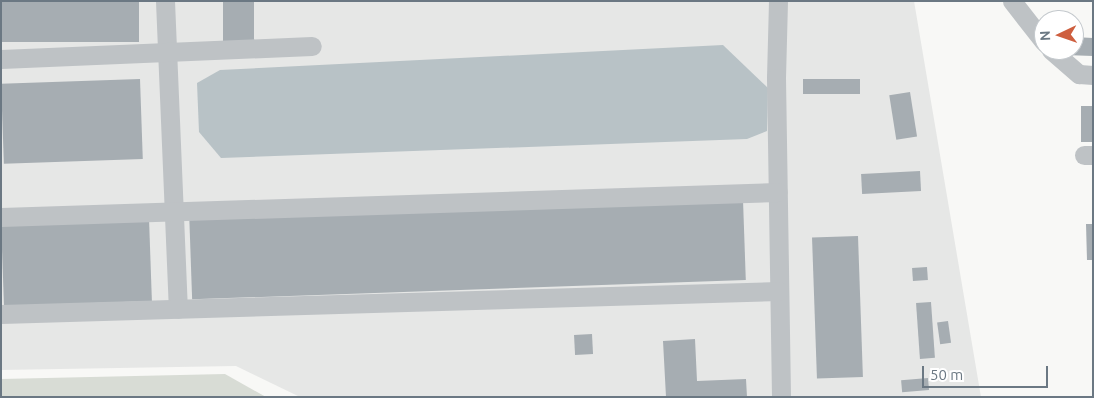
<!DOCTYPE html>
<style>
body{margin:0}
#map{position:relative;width:1094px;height:398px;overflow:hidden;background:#f8f8f6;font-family:Ubuntu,sans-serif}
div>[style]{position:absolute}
.built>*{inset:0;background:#e6e7e6}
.green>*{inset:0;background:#d8dcd5}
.water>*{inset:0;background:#b8c2c6}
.building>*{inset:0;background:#a6adb2;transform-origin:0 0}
.minor>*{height:19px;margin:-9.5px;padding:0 9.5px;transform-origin:9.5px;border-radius:9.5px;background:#bec2c5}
span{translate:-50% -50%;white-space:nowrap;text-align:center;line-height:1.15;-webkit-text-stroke:5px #fff;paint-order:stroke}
.frame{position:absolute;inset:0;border:2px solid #6b7883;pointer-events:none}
.north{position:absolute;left:1034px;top:10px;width:50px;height:50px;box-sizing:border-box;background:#fff;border:1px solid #c4c9cd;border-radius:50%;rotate:267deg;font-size:14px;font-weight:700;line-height:20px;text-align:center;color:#6b7883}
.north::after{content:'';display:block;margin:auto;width:18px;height:22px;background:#ce5f3f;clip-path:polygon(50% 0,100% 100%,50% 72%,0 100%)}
.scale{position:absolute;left:922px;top:366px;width:126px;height:22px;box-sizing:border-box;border:2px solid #6b7883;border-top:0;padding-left:6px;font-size:15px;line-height:18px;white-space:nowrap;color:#6b7883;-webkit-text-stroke:4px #fff;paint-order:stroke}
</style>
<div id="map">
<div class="built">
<div style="clip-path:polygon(1px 1px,914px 1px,981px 397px,300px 397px,236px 366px,1px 370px)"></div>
</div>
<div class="green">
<div style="clip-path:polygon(225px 374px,266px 397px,1px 397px,1px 379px)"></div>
</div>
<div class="water">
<div style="clip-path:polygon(723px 45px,768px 88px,767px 131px,747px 139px,221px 158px,199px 132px,197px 83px,220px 70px)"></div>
</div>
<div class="building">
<div style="left:1px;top:1px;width:138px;height:41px"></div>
<div style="left:223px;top:1px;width:31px;height:40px"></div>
<div style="clip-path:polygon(1074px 37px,1093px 38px,1093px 56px,1065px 55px,1066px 50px,1074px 50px)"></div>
<div style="left:140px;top:79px;width:80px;height:139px;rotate:88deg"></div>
<div style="left:860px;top:79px;width:15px;height:57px;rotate:90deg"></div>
<div style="left:910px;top:92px;width:45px;height:21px;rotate:81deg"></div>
<div style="left:1081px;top:106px;width:12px;height:36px"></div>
<div style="left:920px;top:171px;width:20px;height:59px;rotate:87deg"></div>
<div style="left:743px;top:200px;width:80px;height:554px;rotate:88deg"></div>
<div style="left:149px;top:218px;width:83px;height:148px;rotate:88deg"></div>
<div style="clip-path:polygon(1086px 224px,1093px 224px,1093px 260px,1087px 260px)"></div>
<div style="left:858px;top:236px;width:141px;height:46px;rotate:88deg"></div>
<div style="left:927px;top:267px;width:13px;height:15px;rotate:86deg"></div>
<div style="left:931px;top:302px;width:56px;height:15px;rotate:86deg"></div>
<div style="left:948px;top:321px;width:22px;height:11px;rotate:82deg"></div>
<div style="left:592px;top:334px;width:20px;height:18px;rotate:87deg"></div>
<div style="clip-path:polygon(695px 339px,697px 381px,746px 379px,747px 397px,666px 397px,663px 341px)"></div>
<div style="left:928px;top:378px;width:12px;height:27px;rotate:85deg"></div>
</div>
<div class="minor">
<div style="left:165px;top:1px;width:308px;rotate:87.6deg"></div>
<div style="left:778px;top:1px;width:77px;rotate:91.5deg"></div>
<div style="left:776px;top:78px;width:319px;rotate:89.1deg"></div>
<div style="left:1012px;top:1px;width:52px;rotate:52deg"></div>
<div style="left:1051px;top:50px;width:37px;rotate:41deg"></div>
<div style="left:1079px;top:74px;width:14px;rotate:4deg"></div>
<div style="left:1px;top:59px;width:311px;rotate:-2.4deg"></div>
<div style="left:1084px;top:155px;width:9px"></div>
<div style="left:1px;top:217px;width:777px;rotate:-1.84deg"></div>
<div style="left:1px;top:314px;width:778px;rotate:-1.69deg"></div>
</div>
<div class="frame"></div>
<div class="north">N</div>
<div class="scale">50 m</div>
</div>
